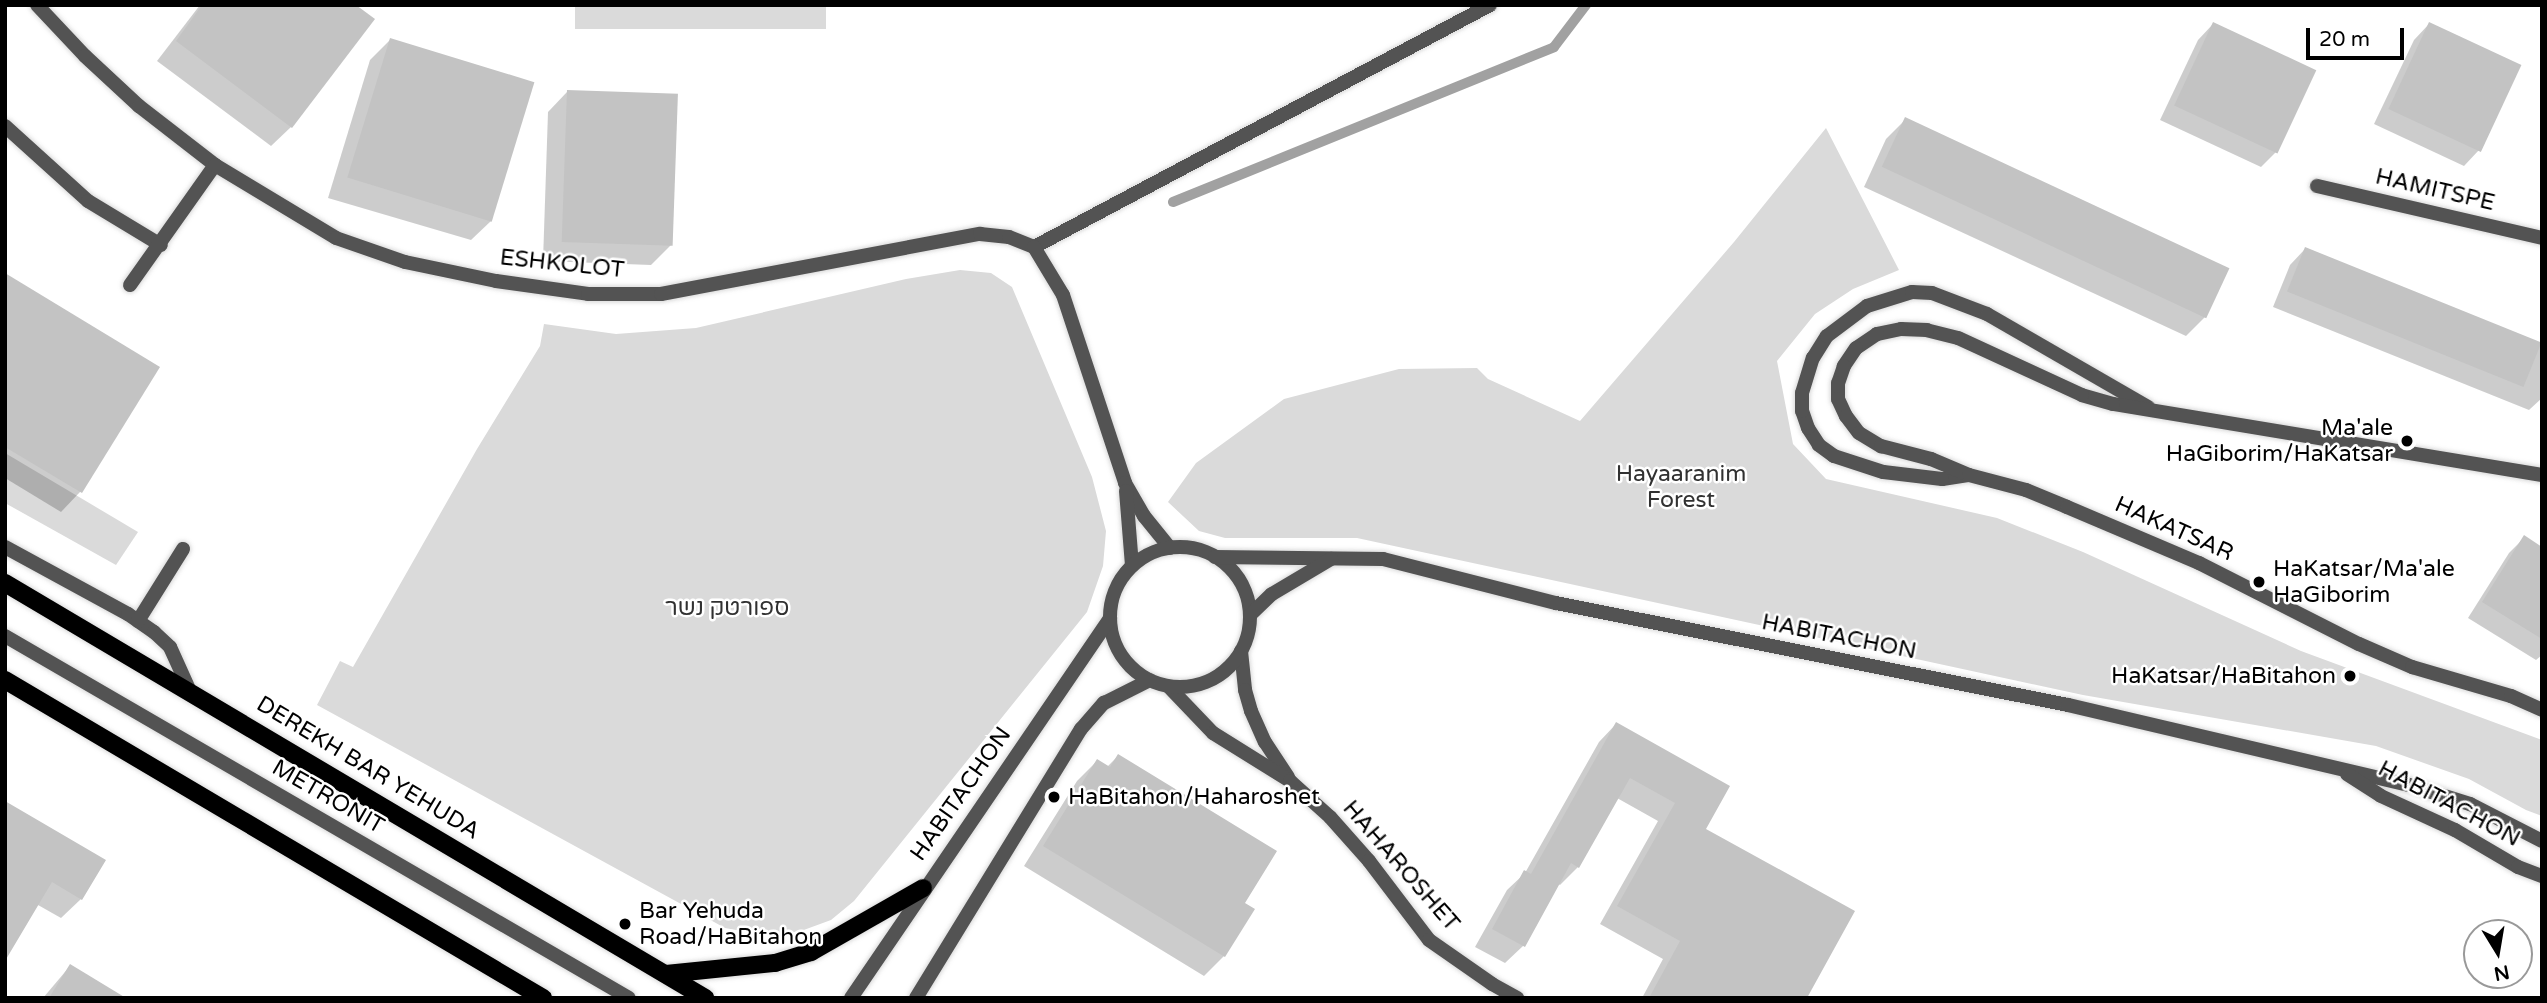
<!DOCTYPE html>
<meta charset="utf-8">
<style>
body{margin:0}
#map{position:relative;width:2547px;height:1003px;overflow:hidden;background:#fff;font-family:"Varela Round","Noto Sans Hebrew",sans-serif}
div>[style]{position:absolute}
.green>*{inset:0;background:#dadada;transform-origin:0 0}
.shadow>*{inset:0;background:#0003}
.stream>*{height:10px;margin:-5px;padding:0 5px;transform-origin:5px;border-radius:5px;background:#a1a1a1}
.building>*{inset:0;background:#c3c3c3;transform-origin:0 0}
.roads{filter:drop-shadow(0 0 2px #dbdbdb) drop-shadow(0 0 2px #dbdbdb)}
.service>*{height:14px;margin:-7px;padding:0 7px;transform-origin:7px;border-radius:7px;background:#535353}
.minor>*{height:14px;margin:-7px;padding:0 7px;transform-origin:7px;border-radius:7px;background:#535353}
.tertiary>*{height:14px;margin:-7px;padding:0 7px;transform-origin:7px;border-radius:7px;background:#535353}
.tertiary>.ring{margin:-7px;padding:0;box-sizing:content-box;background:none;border:14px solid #535353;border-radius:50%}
.primary>*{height:18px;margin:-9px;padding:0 9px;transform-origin:9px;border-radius:9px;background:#000}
.dots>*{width:19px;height:19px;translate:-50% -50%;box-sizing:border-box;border:4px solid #fff;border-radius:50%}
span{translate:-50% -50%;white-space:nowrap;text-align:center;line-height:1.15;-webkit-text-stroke:5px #fff;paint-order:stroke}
.street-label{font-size:23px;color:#000}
.poi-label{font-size:23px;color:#000}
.right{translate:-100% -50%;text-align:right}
.left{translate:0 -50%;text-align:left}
.park-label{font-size:23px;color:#313131}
.frame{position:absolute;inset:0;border:7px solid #000;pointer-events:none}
.north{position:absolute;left:2463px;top:919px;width:70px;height:70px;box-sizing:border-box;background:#fff;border:2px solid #999;border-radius:50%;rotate:169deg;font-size:19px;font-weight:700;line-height:28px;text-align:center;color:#000}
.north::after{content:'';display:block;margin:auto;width:24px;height:32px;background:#000;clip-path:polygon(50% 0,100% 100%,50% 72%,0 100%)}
.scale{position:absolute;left:2306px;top:28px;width:98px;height:32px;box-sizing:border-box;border:4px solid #000;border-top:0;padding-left:9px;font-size:21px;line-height:24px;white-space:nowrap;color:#000;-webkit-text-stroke:5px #fff;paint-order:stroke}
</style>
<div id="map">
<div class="green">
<div style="left:575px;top:5px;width:251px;height:24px"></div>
<div style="clip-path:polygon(1826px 128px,1899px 270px,1853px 289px,1815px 314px,1777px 361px,1793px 444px,1826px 479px,1997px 518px,2083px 552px,2301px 651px,2542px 740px,2542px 816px,2526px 810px,2469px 779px,2376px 746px,2083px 695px,1357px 538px,1225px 538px,1199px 531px,1168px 502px,1196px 463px,1284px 399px,1399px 369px,1477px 368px,1488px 379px,1580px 421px,1734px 242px)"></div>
<div style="clip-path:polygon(960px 270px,991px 273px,1012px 287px,1092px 477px,1106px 531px,1103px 566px,1087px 612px,854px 901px,831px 920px,801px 931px,769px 936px,725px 928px,317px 705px,340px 661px,353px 667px,477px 449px,540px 346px,544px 324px,616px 334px,696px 328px,906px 279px)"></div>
<div style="clip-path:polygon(5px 453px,138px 532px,116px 565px,5px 503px)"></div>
</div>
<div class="shadow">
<div style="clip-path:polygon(200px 5px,353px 5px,291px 127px,271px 146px,157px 61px)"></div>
<div style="clip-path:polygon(2213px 24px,2276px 152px,2261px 167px,2160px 120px,2198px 40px)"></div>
<div style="clip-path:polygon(2429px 24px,2519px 66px,2479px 150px,2464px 166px,2374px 124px,2414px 40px)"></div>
<div style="clip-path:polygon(390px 40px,491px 221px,471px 240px,328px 198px,370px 60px)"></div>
<div style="clip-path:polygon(567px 92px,671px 245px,651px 265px,543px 261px,548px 112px)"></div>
<div style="clip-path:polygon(1906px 119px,2206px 316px,2186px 336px,1864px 187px,1886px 139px)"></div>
<div style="clip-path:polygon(2305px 249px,2542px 344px,2542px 398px,2529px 410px,2273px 307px,2290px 265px)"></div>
<div style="clip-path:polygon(5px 275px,157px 368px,80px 492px,61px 512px,5px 478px)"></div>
<div style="clip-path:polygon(2524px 538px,2542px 549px,2542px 655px,2536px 660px,2468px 618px,2509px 553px)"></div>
<div style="clip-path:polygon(1616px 724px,1703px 830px,1805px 998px,1642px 998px,1663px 959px,1600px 924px,1658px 821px,1617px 798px,1578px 867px,1560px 885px,1557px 883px,1523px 946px,1505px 963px,1475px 947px,1507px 890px,1525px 873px,1599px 742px)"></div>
<div style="clip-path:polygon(1118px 756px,1243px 904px,1224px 956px,1204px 976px,1024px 866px,1077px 781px,1097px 761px,1107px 767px)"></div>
<div style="clip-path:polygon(5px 803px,81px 899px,61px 918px,38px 905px)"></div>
<div style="clip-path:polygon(70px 966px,122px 998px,43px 998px)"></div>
</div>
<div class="stream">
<div style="left:1173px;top:202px;width:411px;rotate:-22.1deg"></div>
<div style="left:1554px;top:47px;width:53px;rotate:-52.7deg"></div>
</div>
<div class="building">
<div style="clip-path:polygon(202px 5px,356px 5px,375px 19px,292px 128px,176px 41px)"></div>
<div style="left:2213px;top:22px;width:114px;height:92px;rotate:25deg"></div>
<div style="left:2429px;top:22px;width:102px;height:96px;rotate:25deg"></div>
<div style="left:390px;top:38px;width:151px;height:146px;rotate:17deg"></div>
<div style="left:567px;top:90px;width:111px;height:152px;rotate:2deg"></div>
<div style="left:1905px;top:117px;width:358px;height:55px;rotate:25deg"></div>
<div style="left:2305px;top:247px;width:255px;height:48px;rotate:22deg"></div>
<div style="clip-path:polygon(5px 273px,160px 367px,82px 493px,5px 447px)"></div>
<div style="clip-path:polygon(2524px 535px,2542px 547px,2542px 639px,2482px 602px)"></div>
<div style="clip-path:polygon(1616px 722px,1730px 786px,1706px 829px,1855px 911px,1807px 998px,1649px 998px,1680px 941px,1617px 906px,1675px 803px,1630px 778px,1579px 868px,1571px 863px,1525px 947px,1492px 929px,1524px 870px,1531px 874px)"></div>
<div style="clip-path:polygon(1118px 754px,1277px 851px,1245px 903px,1255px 909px,1225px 957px,1043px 846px,1097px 759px,1110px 767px)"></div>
<div style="clip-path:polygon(5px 801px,106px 860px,82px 900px,52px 882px,5px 961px)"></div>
<div style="clip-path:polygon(70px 964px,126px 998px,49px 998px)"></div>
</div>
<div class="roads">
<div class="service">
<div style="left:5px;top:126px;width:112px;rotate:42.1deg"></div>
<div style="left:88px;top:201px;width:85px;rotate:31.1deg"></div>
<div style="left:1034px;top:247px;width:516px;rotate:-27.95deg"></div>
<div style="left:130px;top:285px;width:147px;rotate:-54.7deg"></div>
<div style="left:5px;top:547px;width:140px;rotate:28.6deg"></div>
<div style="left:128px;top:614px;width:32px;rotate:35deg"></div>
<div style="left:154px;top:632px;width:22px;rotate:43deg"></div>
<div style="left:170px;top:647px;width:46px;rotate:65.7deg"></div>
<div style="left:138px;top:621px;width:85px;rotate:-58deg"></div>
<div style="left:5px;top:636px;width:721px;rotate:30.12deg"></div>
</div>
<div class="minor">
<div style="left:37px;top:5px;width:70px;rotate:46.7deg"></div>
<div style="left:85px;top:56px;width:74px;rotate:42.8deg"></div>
<div style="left:139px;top:106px;width:96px;rotate:37.8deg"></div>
<div style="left:215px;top:165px;width:141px;rotate:31.1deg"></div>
<div style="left:336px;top:238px;width:73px;rotate:19.2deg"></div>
<div style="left:405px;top:262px;width:93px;rotate:11.8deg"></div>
<div style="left:496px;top:281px;width:93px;rotate:8deg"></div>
<div style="left:588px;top:294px;width:73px"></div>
<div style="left:661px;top:294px;width:325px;rotate:-10.7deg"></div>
<div style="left:980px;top:234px;width:29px;rotate:6deg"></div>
<div style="left:1009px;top:237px;width:27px;rotate:22deg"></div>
<div style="left:1034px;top:247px;width:56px;rotate:58.9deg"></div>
<div style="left:1063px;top:295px;width:198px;rotate:71.7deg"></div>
<div style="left:1125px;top:483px;width:38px;rotate:60deg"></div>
<div style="left:1144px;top:516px;width:41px;rotate:50.9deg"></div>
<div style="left:2317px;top:186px;width:231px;rotate:13deg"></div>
<div style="left:1126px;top:491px;width:75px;rotate:85.4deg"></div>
<div style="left:1241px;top:651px;width:39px;rotate:84deg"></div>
<div style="left:1245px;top:690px;width:22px;rotate:74deg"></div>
<div style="left:1251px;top:711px;width:34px;rotate:66deg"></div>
<div style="left:1265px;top:742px;width:42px;rotate:56.7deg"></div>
<div style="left:1169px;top:687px;width:64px;rotate:46.3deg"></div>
<div style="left:1213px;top:733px;width:91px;rotate:31.9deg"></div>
<div style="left:1290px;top:781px;width:54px;rotate:42deg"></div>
<div style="left:1330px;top:817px;width:59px;rotate:48.4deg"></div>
<div style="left:1369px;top:861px;width:99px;rotate:52.8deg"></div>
<div style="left:1429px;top:940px;width:77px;rotate:34.9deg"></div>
<div style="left:1492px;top:984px;width:29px;rotate:29deg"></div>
</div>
<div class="tertiary">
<div style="left:1968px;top:475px;width:26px;rotate:171deg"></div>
<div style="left:1942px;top:479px;width:59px;rotate:-173.2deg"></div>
<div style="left:1883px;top:472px;width:52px;rotate:-161.9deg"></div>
<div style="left:1834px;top:456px;width:19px;rotate:-144deg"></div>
<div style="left:1819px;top:445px;width:20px;rotate:-123deg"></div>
<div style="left:1808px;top:428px;width:18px;rotate:-109deg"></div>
<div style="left:1802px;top:411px;width:18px;rotate:-90deg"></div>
<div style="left:1802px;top:393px;width:37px;rotate:-73deg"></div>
<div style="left:1813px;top:358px;width:26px;rotate:-58deg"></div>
<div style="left:1827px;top:336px;width:50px;rotate:-36.9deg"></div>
<div style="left:1867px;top:306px;width:47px;rotate:-17.3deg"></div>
<div style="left:1912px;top:292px;width:20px;rotate:3deg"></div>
<div style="left:1932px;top:293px;width:59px;rotate:20.9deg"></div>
<div style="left:1987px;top:314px;width:186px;rotate:30deg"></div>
<div style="left:2542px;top:475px;width:435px;rotate:-170.6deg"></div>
<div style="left:2113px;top:404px;width:32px;rotate:-164deg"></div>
<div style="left:2082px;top:395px;width:136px;rotate:-155.3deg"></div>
<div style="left:1958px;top:338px;width:32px;rotate:-166deg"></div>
<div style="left:1927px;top:330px;width:26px;rotate:-178deg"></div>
<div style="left:1901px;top:329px;width:25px;rotate:168deg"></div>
<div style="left:1877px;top:334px;width:25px;rotate:146deg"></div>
<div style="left:1856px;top:348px;width:22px;rotate:124deg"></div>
<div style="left:1844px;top:366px;width:18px;rotate:109deg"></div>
<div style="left:1838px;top:383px;width:16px;rotate:90deg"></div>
<div style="left:1838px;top:399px;width:19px;rotate:65deg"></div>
<div style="left:1846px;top:416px;width:21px;rotate:53deg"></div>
<div style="left:1859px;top:433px;width:26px;rotate:31deg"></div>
<div style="left:1881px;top:446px;width:52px;rotate:14.6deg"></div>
<div style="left:1931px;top:459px;width:41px;rotate:22.8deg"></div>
<div style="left:1969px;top:475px;width:59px;rotate:14.7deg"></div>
<div style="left:2026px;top:490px;width:44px;rotate:22.5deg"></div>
<div style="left:2067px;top:507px;width:143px;rotate:23deg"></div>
<div style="left:2199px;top:563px;width:179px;rotate:26.9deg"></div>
<div style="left:2359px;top:644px;width:58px;rotate:23.5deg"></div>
<div style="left:2412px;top:667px;width:103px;rotate:16.3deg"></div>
<div style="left:2511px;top:696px;width:34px;rotate:24deg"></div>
<div class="ring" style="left:1110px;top:547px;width:126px;height:126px"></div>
<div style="left:1215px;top:557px;width:168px;rotate:0.7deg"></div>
<div style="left:1383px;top:559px;width:179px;rotate:14.3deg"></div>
<div style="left:1556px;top:603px;width:522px;rotate:11.27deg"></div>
<div style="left:2068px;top:705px;width:347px;rotate:13.2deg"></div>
<div style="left:2406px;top:784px;width:67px;rotate:17.4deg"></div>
<div style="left:2470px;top:804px;width:81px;rotate:27.2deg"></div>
<div style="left:1250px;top:615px;width:30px;rotate:-44deg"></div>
<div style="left:1272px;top:594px;width:69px;rotate:-30.7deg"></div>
<div style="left:2347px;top:774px;width:40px;rotate:32.9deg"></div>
<div style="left:2381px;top:796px;width:81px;rotate:24.7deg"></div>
<div style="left:2455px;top:830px;width:73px;rotate:30.4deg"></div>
<div style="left:2518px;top:867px;width:26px;rotate:21deg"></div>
<div style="left:851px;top:998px;width:460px;rotate:-55.7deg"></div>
<div style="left:916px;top:998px;width:316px;rotate:-58.5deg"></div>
<div style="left:1081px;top:729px;width:35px;rotate:-49deg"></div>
<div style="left:1104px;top:703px;width:51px;rotate:-26.6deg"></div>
</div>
<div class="primary">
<div style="left:5px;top:583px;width:814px;rotate:30.66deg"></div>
<div style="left:5px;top:680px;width:625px;rotate:30.59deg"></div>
<div style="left:666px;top:974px;width:110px;rotate:-5.8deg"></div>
<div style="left:775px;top:963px;width:38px;rotate:-17deg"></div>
<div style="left:811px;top:952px;width:129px;rotate:-29.7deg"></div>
</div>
</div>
<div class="dots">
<div style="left:2407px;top:441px;background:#000"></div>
<div style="left:2259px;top:582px;background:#000"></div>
<div style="left:2350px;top:676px;background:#000"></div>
<div style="left:1054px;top:797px;background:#000"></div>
<div style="left:625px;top:924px;background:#000"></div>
</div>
<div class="street-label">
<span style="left:2435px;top:190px;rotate:13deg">HAMITSPE</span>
<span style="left:562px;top:264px;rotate:6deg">ESHKOLOT</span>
<span style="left:2174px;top:529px;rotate:24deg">HAKATSAR</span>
<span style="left:1839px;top:637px;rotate:11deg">HABITACHON</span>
<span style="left:368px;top:768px;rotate:31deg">DEREKH BAR YEHUDA</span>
<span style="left:961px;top:794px;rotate:-55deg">HABITACHON</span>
<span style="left:328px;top:797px;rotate:30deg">METRONIT</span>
<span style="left:2449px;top:804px;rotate:28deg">HABITACHON</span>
<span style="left:1401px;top:866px;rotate:49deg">HAHAROSHET</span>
</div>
<div class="poi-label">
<span class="right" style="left:2393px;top:441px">Ma'ale<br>HaGiborim/HaKatsar</span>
<span class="left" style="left:2273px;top:582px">HaKatsar/Ma'ale<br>HaGiborim</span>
<span class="right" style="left:2336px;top:676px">HaKatsar/HaBitahon</span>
<span class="left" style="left:1068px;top:797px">HaBitahon/Haharoshet</span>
<span class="left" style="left:639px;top:924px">Bar Yehuda<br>Road/HaBitahon</span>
</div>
<div class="park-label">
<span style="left:1681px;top:487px">Hayaaranim<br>Forest</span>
<span style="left:727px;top:608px">ספורטק נשר</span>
</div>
<div class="frame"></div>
<div class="north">N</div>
<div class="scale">20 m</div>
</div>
